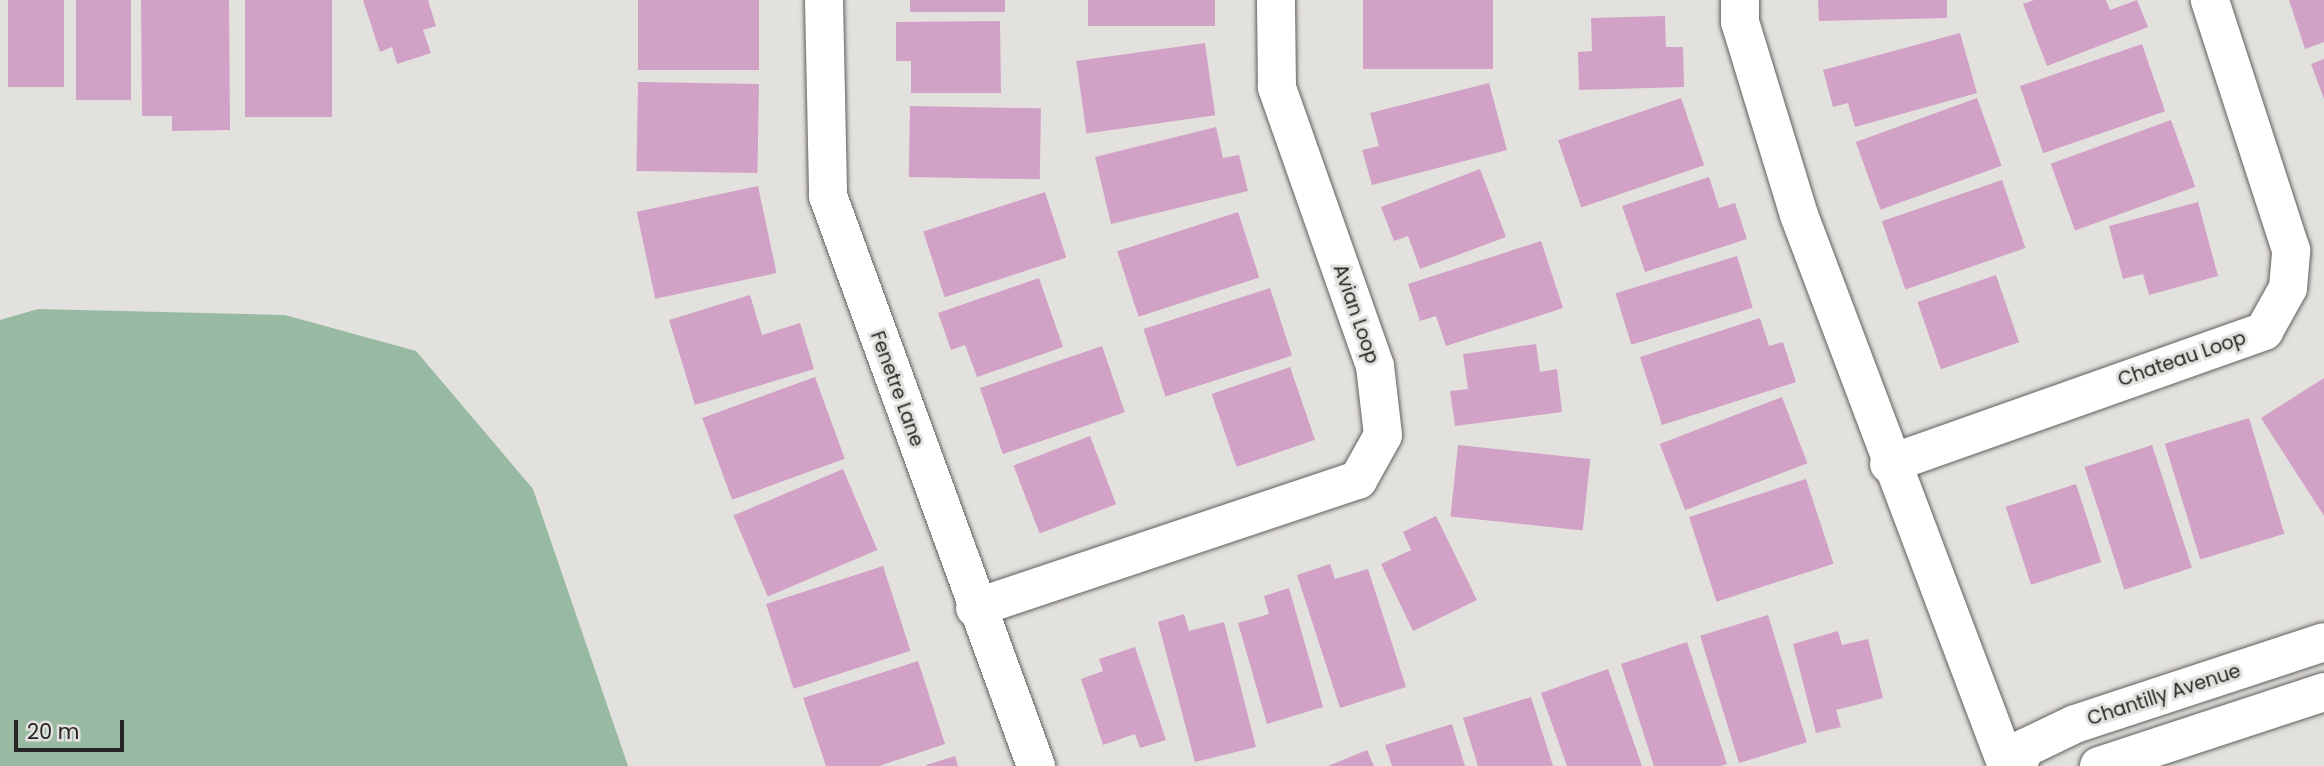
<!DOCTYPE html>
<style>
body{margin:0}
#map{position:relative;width:2324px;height:766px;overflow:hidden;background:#e3e1de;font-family:Poppins,sans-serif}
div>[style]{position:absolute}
.green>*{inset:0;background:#98baa2}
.building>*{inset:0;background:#d1a2c6;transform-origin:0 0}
.roads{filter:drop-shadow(0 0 2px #615f5c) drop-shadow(0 0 2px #615f5c)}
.minor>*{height:38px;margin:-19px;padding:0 19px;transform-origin:19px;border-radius:19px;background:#fff}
span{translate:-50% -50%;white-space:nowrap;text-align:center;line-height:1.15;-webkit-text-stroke:6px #e3e1de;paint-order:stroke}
.street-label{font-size:19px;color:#262524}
.scale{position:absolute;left:14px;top:720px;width:110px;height:32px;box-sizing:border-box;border:4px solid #262524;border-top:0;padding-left:9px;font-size:21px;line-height:24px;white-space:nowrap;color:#262524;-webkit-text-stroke:5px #e3e1de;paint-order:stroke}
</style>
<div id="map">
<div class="green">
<div style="clip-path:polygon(38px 309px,285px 315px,416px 351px,533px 489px,628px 766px,0 766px,0 320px)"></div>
</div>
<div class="building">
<div style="left:8px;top:0;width:56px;height:87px"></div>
<div style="left:76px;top:0;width:55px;height:100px"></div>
<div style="clip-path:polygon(141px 0,229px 0,230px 130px,172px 131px,172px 116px,142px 116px)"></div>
<div style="left:245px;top:0;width:87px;height:117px"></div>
<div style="clip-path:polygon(363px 0,428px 0,436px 26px,423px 30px,431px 53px,397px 64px,392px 47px,380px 52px)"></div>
<div style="left:638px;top:0;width:121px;height:70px"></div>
<div style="left:910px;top:0;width:95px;height:12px"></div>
<div style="left:1088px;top:0;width:127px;height:26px"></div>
<div style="left:1363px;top:0;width:130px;height:69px"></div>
<div style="clip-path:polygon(1818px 0,1947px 0,1947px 18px,1819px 21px)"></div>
<div style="clip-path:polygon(2034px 0,2106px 0,2110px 10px,2137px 0,2148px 27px,2047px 66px,2023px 4px)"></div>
<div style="clip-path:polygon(2289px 0,2324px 0,2324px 42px,2305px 49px)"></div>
<div style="clip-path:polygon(1665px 16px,1666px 47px,1683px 47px,1684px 87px,1579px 90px,1578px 52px,1592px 51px,1591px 18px)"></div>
<div style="clip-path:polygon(1000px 21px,1001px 93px,911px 93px,911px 61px,896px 61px,896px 22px)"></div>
<div style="clip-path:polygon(1960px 33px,1977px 93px,1855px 127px,1848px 103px,1833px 107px,1823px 70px)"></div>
<div style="left:1205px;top:43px;width:73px;height:130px;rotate:82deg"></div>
<div style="left:2142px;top:44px;width:71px;height:129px;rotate:71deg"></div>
<div style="clip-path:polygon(2324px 59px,2324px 99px,2311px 64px)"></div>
<div style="left:638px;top:82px;width:121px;height:89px;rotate:1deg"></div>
<div style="clip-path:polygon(1489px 83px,1507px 150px,1372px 185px,1362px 150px,1379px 146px,1370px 113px)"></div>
<div style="left:1681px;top:98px;width:71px;height:130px;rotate:71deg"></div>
<div style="left:1977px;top:98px;width:72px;height:129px;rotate:70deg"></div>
<div style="left:910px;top:106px;width:131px;height:71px;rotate:1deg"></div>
<div style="left:2171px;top:120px;width:71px;height:128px;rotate:70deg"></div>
<div style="clip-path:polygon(1216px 127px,1223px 158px,1239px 155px,1248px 191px,1111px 224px,1095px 157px)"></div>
<div style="clip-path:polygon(1480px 169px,1506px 237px,1420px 269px,1408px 236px,1394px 241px,1381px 207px)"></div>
<div style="clip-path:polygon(1709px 177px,1719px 208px,1735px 203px,1747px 239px,1645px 272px,1622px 206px)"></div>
<div style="left:2002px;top:180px;width:72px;height:127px;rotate:71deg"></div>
<div style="left:758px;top:186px;width:89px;height:124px;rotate:78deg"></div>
<div style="left:1045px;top:192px;width:69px;height:128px;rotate:72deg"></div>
<div style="clip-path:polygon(2198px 202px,2218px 276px,2149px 295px,2143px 274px,2123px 279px,2109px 226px)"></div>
<div style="left:1238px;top:212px;width:69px;height:127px;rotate:72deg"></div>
<div style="clip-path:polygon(1541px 241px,1563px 308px,1446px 346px,1436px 316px,1420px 321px,1408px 284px)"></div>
<div style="left:1737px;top:256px;width:54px;height:127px;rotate:73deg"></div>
<div style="left:1996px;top:275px;width:71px;height:83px;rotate:71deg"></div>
<div style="clip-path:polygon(1039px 278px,1063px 347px,977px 377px,965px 345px,951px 350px,938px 313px)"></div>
<div style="left:1270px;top:288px;width:71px;height:133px;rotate:72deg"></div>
<div style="clip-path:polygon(750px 295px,762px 335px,800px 323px,814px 369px,695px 405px,669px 320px)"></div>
<div style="clip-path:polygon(1760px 318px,1769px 346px,1783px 342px,1796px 382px,1662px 425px,1640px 357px)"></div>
<div style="clip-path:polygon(1536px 344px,1540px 372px,1557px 369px,1562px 412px,1455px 426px,1450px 391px,1468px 389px,1463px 354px)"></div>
<div style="left:1102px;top:346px;width:70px;height:129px;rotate:71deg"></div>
<div style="left:1290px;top:367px;width:77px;height:83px;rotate:71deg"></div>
<div style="left:815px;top:377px;width:87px;height:120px;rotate:70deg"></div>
<div style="clip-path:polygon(2324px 378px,2324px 516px,2261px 418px)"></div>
<div style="left:1782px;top:397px;width:71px;height:131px;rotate:69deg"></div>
<div style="left:2249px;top:418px;width:121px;height:88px;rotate:73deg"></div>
<div style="left:1090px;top:436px;width:73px;height:82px;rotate:69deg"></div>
<div style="left:1458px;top:445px;width:133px;height:72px;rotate:6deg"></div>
<div style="left:2152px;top:445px;width:129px;height:71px;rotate:72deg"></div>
<div style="left:843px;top:469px;width:88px;height:119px;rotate:67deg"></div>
<div style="left:1806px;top:479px;width:89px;height:123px;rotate:72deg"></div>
<div style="left:2076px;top:484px;width:82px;height:74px;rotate:72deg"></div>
<div style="clip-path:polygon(1436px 516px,1477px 600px,1413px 631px,1381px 564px,1411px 550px,1403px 532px)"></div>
<div style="clip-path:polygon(1330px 564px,1335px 579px,1368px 569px,1406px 687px,1340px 708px,1297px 575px)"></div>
<div style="left:883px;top:566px;width:89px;height:123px;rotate:72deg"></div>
<div style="clip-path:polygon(1289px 588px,1323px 707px,1267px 724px,1238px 623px,1269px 614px,1264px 596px)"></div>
<div style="clip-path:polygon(1184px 614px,1189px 631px,1224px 622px,1256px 747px,1195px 762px,1158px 622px)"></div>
<div style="left:1768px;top:615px;width:133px;height:71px;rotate:73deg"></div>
<div style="clip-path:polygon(1838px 631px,1842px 645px,1868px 639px,1883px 698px,1836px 710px,1841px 727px,1816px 733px,1793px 644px)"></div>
<div style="clip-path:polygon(1687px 642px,1727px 764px,1720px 766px,1654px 766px,1621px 664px)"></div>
<div style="clip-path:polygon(1135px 647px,1166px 740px,1140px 748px,1135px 734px,1103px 745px,1081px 679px,1103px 671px,1099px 659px)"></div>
<div style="clip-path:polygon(918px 661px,945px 744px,879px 766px,826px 766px,803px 698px)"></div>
<div style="clip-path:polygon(1608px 669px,1642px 766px,1567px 766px,1541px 693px)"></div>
<div style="clip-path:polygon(1531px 697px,1553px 766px,1478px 766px,1463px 718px)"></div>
<div style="clip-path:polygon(1452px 724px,1465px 766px,1392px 766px,1385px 745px)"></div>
<div style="clip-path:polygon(1367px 750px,1374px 766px,1328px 766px)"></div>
<div style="clip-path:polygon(955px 756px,958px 766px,926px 766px,926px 765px)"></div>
</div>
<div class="roads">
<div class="minor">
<div style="left:824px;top:0;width:196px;rotate:88.8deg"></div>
<div style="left:828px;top:196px;width:607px;rotate:69.95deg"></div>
<div style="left:1740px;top:0;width:22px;rotate:90deg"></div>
<div style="left:1740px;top:22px;width:202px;rotate:73deg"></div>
<div style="left:1799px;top:215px;width:589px;rotate:69.32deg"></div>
<div style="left:1889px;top:464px;width:398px;rotate:-19.5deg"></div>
<div style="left:2264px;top:331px;width:49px;rotate:-60.8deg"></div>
<div style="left:2288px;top:288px;width:38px;rotate:-85deg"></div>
<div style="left:2291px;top:250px;width:263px;rotate:-108deg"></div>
<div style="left:975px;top:608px;width:404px;rotate:-18.5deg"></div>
<div style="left:1358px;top:480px;width:51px;rotate:-60.9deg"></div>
<div style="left:1383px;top:435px;width:69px;rotate:-96.6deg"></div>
<div style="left:1375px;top:366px;width:296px;rotate:-109.4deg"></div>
<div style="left:1277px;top:87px;width:87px;rotate:-90.7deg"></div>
<div style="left:2017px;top:766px;width:20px;rotate:-66deg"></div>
<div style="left:2025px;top:748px;width:55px;rotate:-25.6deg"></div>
<div style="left:2075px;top:724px;width:262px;rotate:-18.2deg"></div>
<div style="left:2099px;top:766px;width:237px;rotate:-18.2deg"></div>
</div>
</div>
<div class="street-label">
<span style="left:1356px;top:314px;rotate:71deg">Avian Loop</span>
<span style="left:2182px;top:359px;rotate:-19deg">Chateau Loop</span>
<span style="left:897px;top:389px;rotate:70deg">Fenetre Lane</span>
<span style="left:2164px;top:695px;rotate:-18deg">Chantilly Avenue</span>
</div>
<div class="scale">20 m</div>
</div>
